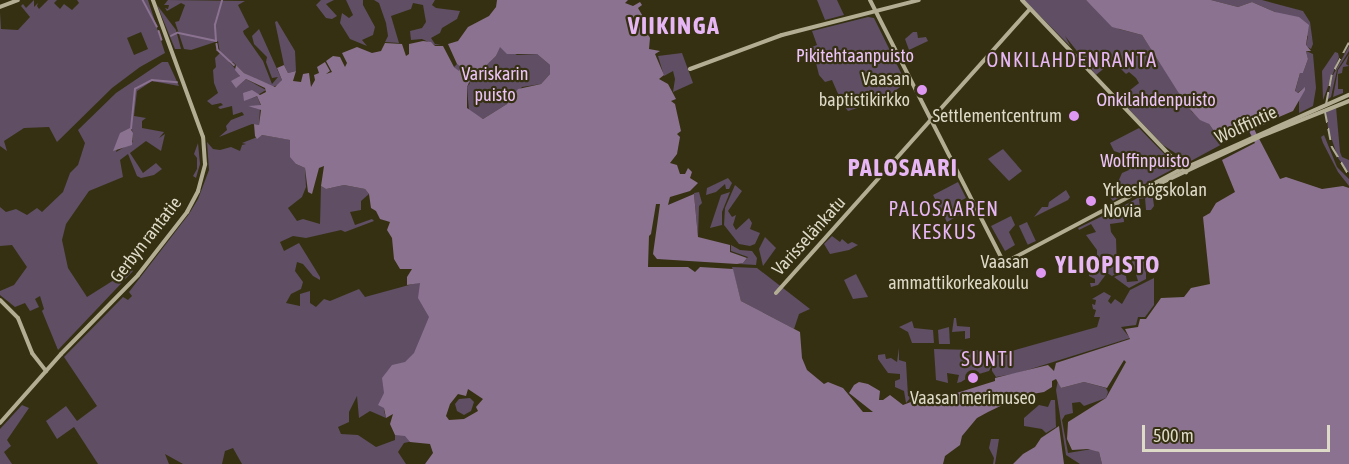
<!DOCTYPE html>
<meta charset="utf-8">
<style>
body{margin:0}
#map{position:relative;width:1349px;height:464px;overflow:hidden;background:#363012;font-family:"Asap Condensed",sans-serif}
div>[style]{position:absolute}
.green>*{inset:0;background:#5f4e64;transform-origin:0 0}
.water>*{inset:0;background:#8a7290}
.stream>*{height:1.5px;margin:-0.75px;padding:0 0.75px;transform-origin:0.75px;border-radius:0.75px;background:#8a7290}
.secondary>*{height:4px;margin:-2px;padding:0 2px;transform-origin:2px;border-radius:2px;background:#b3ad93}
.rail>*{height:1.5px;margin-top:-0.75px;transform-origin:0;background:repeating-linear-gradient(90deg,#b0ac97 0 12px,transparent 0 18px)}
.dots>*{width:16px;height:16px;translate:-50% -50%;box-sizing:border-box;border:3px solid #363012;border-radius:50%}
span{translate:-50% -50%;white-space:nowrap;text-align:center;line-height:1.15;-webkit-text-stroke:4.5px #363012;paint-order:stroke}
.park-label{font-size:18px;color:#edc4f9}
.poi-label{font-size:18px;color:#dddac8}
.right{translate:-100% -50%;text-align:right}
.left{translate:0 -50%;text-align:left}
.street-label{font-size:18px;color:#dddac8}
.neighbourhood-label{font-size:20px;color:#e7b6f5;letter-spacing:1.5px}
.district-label{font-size:24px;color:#e7b6f5;font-weight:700;letter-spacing:1.5px}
.scale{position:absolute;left:1142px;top:425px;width:188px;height:27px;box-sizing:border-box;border:3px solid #dddac8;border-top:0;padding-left:8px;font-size:18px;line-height:21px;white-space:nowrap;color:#dddac8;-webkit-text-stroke:4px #363012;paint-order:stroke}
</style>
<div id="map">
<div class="green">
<div style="clip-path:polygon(evenodd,34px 0,34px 7px,38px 3px,37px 6px,39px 9px,48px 0,57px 0,54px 3px,60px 9px,64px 4px,72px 10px,79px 3px,77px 0,148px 0,165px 53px,140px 67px,112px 88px,57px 142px,49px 127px,24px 128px,4px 141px,7px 151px,0 146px,0 12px,1px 29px,18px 30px,30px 17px,21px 6px,23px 4px,26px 8px,34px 0,141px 32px,148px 49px,134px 55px,127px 38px,141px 32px)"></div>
<div style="clip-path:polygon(168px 0,245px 1px,238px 5px,249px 27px,243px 31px,244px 34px,263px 61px,272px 84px,278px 77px,272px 78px,266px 62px,267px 57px,254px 44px,252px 36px,259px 29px,282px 80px,279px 85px,271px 87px,244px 73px,233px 62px,229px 62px,240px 74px,237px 87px,246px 79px,266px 90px,251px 99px,257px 96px,261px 106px,248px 106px,260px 108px,259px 125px,252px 124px,219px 137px,227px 130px,226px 126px,231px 120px,244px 115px,242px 112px,233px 115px,232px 106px,220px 109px,218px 107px,223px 105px,221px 103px,212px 105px,207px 101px,218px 93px,214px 83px,213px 70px,216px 67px,215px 58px,220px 53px,218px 41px,191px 50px,184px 49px,175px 22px,179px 21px,185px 5px,181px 3px,167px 11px,165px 8px,168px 9px,169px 5px,164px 5px)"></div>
<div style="clip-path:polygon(321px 0,334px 0,326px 4px,337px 16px,332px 19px,326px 18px,316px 5px)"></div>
<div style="clip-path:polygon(346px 0,363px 0,363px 5px,375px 27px,373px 35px,362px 40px,367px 46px,350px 39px,340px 23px,342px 13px,349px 18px,353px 15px)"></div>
<div style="clip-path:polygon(374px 0,435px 0,432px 5px,436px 8px,460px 11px,457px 19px,442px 28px,440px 33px,431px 38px,435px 44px,441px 44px,435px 45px,422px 39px,411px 40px,410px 31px,422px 28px,426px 22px,423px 5px,413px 3px,411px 9px,391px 16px,399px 43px,385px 42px,388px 36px,386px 23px,379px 3px)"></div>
<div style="clip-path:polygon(817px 0,837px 0,844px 15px,825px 20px)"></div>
<div style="clip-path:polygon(1024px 0,1086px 0,1119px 29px,1142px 35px,1192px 112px,1209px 124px,1221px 141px,1226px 142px,1189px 162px,1163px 145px,1120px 100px,1120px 98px,1139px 83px,1136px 78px,1129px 72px,1126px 74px,1113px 61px,1096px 75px,1065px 36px,1071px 47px)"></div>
<div style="clip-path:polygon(1211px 0,1262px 0,1303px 11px,1310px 22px,1313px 44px,1311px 49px,1306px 46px,1308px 36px,1275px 12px,1252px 2px,1238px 7px)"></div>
<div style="clip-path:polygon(157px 5px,176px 30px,181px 49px,175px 49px)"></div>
<div style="clip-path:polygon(868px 17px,874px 18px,906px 83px,882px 100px,848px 111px,842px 103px,832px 80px,825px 82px,819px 75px,812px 47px,817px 45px,812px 31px)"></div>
<div style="clip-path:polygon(277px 21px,295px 51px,296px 71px,288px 73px,284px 65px,275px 22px)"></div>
<div style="clip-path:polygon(913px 32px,917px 32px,918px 38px,926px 37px,928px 41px,909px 50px,905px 39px)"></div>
<div style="clip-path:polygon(503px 46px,517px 55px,537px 54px,550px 65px,550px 74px,541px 84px,522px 87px,507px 104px,483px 119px,469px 111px,467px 87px,470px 83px,454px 67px,457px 64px,475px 75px,496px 56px,499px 47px)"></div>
<div style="clip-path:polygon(1349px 46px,1349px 51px,1337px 70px,1331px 97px,1327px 100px,1333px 75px)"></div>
<div style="clip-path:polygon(1306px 51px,1313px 54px,1316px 88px,1313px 106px,1299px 113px,1299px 99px,1304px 88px,1297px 93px,1295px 92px,1300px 73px,1303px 73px,1308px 59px)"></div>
<div style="clip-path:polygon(1335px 52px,1338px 53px,1339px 57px,1323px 100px,1322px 71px)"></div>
<div style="clip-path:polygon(682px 53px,693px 83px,673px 92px,675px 79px,673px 71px,664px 76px,658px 56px)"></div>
<div style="clip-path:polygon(1349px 54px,1346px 64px,1349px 66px,1343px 67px,1342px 73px,1338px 74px,1338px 89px,1343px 89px,1343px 93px,1333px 97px,1338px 70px)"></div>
<div style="clip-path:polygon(evenodd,162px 62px,168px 62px,179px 86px,152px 81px,137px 91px,134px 116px,146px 118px,142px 121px,142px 128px,164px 132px,159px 138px,165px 134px,161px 151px,146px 141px,130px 153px,143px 173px,156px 163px,162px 169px,154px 175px,141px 178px,137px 176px,128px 154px,120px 160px,123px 177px,89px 191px,66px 224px,62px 240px,68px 268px,87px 297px,114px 280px,111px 276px,127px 264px,133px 271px,58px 350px,42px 311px,44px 309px,40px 296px,35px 299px,39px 307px,30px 311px,25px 303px,15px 307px,0 295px,0 291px,14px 285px,27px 267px,12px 245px,0 246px,0 207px,6px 212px,16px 209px,27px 215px,37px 208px,42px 212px,63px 192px,70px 173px,78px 165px,85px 143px,78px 130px,116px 93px,162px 62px,132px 129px,133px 142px,116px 152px,122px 134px,132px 129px)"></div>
<div style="clip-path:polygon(1336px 107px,1340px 152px,1342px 157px,1349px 160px,1349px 173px,1338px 158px,1328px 128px,1326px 111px)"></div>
<div style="clip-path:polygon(1139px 128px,1174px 164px,1175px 168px,1113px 201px,1105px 191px,1118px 182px,1122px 173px,1129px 170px,1120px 153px,1114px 151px,1110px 143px)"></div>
<div style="clip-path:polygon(262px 135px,291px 140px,296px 164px,305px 168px,306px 187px,302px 197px,288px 208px,297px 221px,303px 219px,320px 224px,321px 186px,326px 189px,344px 185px,365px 189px,369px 194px,361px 201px,361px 210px,350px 212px,355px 225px,372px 219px,374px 221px,345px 232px,341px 230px,306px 238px,293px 236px,280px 242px,284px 251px,299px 243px,320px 277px,320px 280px,313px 276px,303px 264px,297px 262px,295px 271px,303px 282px,301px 289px,291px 294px,286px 303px,300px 306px,300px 294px,310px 291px,310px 303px,316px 307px,324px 299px,330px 301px,359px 289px,365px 297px,420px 282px,435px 326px,391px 384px,384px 411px,386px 418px,370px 411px,359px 418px,357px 396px,349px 412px,349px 422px,338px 427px,341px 434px,358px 435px,376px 447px,395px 440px,395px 435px,405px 432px,413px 441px,404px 443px,398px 452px,406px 464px,242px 464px,233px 448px,225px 451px,222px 464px,183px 464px,165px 454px,169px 464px,98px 464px,74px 427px,57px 439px,46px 421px,66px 406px,77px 421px,97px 406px,64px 357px,123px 297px,128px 300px,132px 296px,129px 292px,189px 214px,198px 199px,209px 170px,207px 142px,213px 149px,220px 150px,231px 147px,240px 151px,242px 145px,246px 144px,242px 143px)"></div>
<div style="clip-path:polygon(1324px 135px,1337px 167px,1349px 179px,1349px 186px,1338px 172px,1323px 143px,1321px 137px)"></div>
<div style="clip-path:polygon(198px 143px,200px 164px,196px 178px,193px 176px,197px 169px,197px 158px,194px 154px)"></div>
<div style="clip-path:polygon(1003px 149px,1022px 171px,1009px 181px,988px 159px)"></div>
<div style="clip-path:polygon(728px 178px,732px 183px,729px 189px,726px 189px,725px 184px,716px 192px,706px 195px,707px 188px)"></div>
<div style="clip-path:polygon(958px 182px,966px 198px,956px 203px,961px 214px,947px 222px,933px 195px)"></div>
<div style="clip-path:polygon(735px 185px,742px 191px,728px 211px,732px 217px,736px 215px,733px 225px,736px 230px,749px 218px,752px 223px,750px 229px,760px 233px,755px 244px,750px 246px,739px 244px,724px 225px,725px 208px)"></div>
<div style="clip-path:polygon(1066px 190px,1070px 197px,1068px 200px,1034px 217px,1042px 207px,1048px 207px,1049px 202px)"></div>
<div style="clip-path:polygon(1152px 190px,1154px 206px,1151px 210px,1146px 210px,1145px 198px,1139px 199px,1140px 207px,1137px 205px,1125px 208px,1125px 205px)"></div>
<div style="clip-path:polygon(699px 192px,702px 203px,699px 206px,698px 237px,694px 193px)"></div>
<div style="clip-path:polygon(730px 192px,722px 212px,722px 225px,710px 228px,721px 195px)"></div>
<div style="clip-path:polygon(1123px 206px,1124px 222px,1110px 224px,1111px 232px,1116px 239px,1117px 268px,1120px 268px,1121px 271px,1112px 276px,1107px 273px,1098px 285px,1091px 287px,1090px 283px,1095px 283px,1095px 279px,1089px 276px,1089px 273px,1097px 270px,1095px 262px,1088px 263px,1090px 260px,1087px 256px,1097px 255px,1097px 250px,1086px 235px,1096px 232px,1091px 224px,1079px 230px,1078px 228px)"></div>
<div style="clip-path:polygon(1011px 216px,1015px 225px,1009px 232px,1015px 245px,1005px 251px,991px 226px)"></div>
<div style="left:1027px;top:222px;width:21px;height:9px;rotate:65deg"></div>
<div style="clip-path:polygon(832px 236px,840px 242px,842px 239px,848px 244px,852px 242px,858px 245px,849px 250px,830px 254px,824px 244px)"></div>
<div style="clip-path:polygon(765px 237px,776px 248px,763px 266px,759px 249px)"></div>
<div style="clip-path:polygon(731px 245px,740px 250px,752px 251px,757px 258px,756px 265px,739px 264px,743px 263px,748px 257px,731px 251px)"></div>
<div style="clip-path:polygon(1141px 254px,1142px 259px,1158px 257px,1158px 259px,1146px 260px,1146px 279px,1129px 288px,1114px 277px,1121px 274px,1126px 276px,1127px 282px,1138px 281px,1130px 255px)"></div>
<div style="clip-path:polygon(732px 267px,757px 268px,810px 309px,799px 314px,794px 329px,741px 301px)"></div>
<div style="clip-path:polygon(856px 274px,868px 297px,853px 299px,844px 280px)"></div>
<div style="clip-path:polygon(1154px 278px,1154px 305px,1145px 317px,1138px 317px,1136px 325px,1121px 327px,1130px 338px,1018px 373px,996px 377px,992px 371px,992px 365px,989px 371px,969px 377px,961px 382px,957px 383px,959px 375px,947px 373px,948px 383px,936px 380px,934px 349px,1012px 351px,1097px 327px,1100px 317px,1094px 317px,1096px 310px,1093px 309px,1092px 304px,1095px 305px,1096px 300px,1092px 299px,1104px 292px,1111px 296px,1108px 301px,1111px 304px,1115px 299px,1122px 304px,1130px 290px)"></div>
<div style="clip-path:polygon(954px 318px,956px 318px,957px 326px,970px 327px,970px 338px,965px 339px,965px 331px,952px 332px)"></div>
<div style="clip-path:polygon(912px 321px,914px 328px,933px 330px,934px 343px,912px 343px,908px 332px,899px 327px)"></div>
<div style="clip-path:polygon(949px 327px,950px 344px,939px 344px,938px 330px)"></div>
<div style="clip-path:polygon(899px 348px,899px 360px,906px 362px,908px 396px,911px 397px,906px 403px,904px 391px,895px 387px,895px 381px,900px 379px,900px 374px,888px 373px,878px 359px,878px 355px,885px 354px,886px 359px,891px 358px,897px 362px)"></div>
<div style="clip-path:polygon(1058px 380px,1061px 388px,1084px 382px,1106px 388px,1108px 392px,1106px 398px,1084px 406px,1080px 402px,1072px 403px,1073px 413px,1065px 415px,1062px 420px,1068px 453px,1092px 449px,1099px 452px,1102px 464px,1080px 464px,1066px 455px,1056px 390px)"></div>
<div style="clip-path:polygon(470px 398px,474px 402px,471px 411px,464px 415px,457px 411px,455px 404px,459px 399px)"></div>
<div style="clip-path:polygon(1051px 400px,1055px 400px,1056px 427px,1046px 433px,1042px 429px,1024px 426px,1024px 418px,1039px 405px,1048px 407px)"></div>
<div style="clip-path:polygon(22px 405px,29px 408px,7px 440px,11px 446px,4px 452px,12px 464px,0 464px,0 429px)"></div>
<div style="clip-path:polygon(991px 439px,999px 439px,995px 464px,993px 464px,994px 458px,989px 448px)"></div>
</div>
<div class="water">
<div style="clip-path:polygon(evenodd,497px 0,628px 0,625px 3px,633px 6px,640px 2px,642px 5px,638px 8px,648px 25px,645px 28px,650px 38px,649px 49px,660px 51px,655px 54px,664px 75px,659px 79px,668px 84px,676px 99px,671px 101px,675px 104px,681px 131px,677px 134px,680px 137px,677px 154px,670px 163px,677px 165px,680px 174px,685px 174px,688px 168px,692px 172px,690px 178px,698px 183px,690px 191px,670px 197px,668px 205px,694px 194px,698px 237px,730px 245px,730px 252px,747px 258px,743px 263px,737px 264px,657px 259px,653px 254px,660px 204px,656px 204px,651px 234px,649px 236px,648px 267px,688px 267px,695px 272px,700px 267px,733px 269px,741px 301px,800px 332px,802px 358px,807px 370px,824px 384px,828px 382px,843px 388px,863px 412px,873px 412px,849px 393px,854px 385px,859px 382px,868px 384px,880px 391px,879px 400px,883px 400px,890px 395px,903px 405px,934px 393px,944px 397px,995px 381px,995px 378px,1048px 365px,1054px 371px,1056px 363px,1130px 339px,1125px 329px,1138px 327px,1140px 319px,1146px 319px,1161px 298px,1184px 297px,1191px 288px,1210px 284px,1203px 217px,1210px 213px,1216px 203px,1235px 192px,1222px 160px,1255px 143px,1249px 131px,1221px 141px,1209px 124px,1200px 120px,1187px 106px,1142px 35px,1112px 27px,1086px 0,1211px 0,1238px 7px,1252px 2px,1275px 12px,1299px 17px,1309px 25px,1306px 45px,1311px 51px,1306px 51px,1308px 59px,1303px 73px,1300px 73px,1295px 91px,1298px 93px,1305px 87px,1305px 90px,1293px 111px,1272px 120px,1268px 119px,1265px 124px,1254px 129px,1280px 179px,1286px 177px,1322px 189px,1343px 186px,1349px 188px,1349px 464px,1102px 464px,1099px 452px,1088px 449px,1072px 450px,1067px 439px,1068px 422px,1106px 398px,1126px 362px,1124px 360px,1107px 388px,1084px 382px,1061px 388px,1056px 379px,1052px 381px,1052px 387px,1044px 392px,1021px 396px,988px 412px,977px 418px,962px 436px,960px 445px,945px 456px,943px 464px,425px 464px,433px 453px,430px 444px,410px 442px,405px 436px,395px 435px,390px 424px,393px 414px,386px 418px,384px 408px,378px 405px,384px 393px,382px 378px,392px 365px,405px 362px,414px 353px,429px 317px,418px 298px,420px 283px,407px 285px,407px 277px,412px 269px,400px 269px,394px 259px,392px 238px,387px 230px,390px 222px,380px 219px,376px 211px,371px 208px,369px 194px,365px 189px,344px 185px,326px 189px,321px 186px,324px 166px,319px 168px,312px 194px,308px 192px,305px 168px,296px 164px,290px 157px,290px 140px,262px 135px,257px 139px,255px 136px,254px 124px,259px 125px,261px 110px,248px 106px,261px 105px,257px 96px,244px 101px,243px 93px,252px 90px,260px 95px,266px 92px,265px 88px,246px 79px,236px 88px,231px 81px,240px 76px,235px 70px,236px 65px,244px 73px,275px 87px,282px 80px,277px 68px,284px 65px,288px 73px,296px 71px,293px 81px,301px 82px,303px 74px,309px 73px,311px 87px,315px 80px,314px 75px,319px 73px,317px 67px,325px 62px,330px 71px,326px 74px,332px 72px,326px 61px,333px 56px,340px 57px,345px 67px,347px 63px,342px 53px,357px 47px,372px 53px,381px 51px,385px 43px,402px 44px,406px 56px,409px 54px,409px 44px,423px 41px,431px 42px,435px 46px,443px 46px,454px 67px,459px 71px,461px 67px,457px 64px,448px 44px,458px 41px,468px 27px,489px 16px,496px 7px,497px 0,500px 47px,507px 54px,537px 54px,550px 65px,550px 74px,541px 84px,518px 89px,507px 104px,483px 119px,467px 108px,467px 87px,471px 78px,462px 73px,463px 70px,475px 76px,496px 56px,500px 47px,497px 0,468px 389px,483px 399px,476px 407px,478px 411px,464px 419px,449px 420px,446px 416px,450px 404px,458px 394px,466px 396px,468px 389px)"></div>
<div style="clip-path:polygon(130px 128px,133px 133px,132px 145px,113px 151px,120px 133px)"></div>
<div style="clip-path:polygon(1059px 426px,1064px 464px,1013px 464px,1023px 454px,1035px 447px,1041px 438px)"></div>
</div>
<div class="stream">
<div style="left:143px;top:0;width:30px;rotate:62deg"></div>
<div style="left:159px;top:31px;width:9px;rotate:72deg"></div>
<div style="left:179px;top:33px;width:38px;rotate:12deg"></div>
<div style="left:216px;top:41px;width:16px;rotate:-94deg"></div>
<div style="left:215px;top:25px;width:26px;rotate:-74deg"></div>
<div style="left:171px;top:36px;width:7px;rotate:-27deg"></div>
<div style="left:217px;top:44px;width:6px;rotate:81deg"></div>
<div style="left:218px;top:50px;width:22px;rotate:43deg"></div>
<div style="left:131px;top:129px;width:40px;rotate:-84.3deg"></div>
<div style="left:135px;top:89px;width:19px;rotate:-28deg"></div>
<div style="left:152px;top:80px;width:25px;rotate:5deg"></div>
</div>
<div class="secondary">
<div style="left:870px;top:0;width:295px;rotate:63deg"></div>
<div style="left:1004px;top:263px;width:197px;rotate:-27.9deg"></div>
<div style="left:1178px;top:171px;width:187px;rotate:-24deg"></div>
<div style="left:1022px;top:0;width:238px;rotate:46.4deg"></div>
<div style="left:0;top:7px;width:19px;rotate:-21deg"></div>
<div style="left:690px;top:69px;width:98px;rotate:-20.3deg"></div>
<div style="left:782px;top:35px;width:141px;rotate:-14.3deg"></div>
<div style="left:1161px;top:183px;width:108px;rotate:-25.1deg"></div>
<div style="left:1259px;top:137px;width:97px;rotate:-21.8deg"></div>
<div style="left:776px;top:293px;width:381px;rotate:-48.2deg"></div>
<div style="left:0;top:300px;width:25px;rotate:45deg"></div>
<div style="left:18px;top:318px;width:38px;rotate:68deg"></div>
<div style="left:32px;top:353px;width:23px;rotate:52deg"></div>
<div style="left:0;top:423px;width:92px;rotate:-48.5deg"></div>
<div style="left:61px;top:354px;width:110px;rotate:-45.7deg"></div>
<div style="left:138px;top:275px;width:80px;rotate:-52.1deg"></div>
<div style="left:187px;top:212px;width:24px;rotate:-62deg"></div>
<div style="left:198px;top:191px;width:28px;rotate:-75deg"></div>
<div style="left:205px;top:164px;width:27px;rotate:-94deg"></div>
<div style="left:203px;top:137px;width:146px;rotate:-110.1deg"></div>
</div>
<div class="rail">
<div style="left:1349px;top:43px;width:36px;rotate:118deg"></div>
<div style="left:1332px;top:75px;width:37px;rotate:101deg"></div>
<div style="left:1325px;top:111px;width:37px;rotate:79deg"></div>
<div style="left:1332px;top:147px;width:33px;rotate:59deg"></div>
</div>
<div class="dots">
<div style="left:922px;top:90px;background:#de98f2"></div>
<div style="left:1074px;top:116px;background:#de98f2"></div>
<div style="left:1091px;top:201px;background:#de98f2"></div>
<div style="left:1041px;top:273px;background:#de98f2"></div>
<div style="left:973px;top:378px;background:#de98f2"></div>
</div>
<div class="park-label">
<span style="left:855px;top:56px">Pikitehtaanpuisto</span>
<span style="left:495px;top:85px">Variskarin<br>puisto</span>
<span style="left:1156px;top:100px">Onkilahdenpuisto</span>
<span style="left:1145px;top:161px">Wolffinpuisto</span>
</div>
<div class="poi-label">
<span class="right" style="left:910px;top:90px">Vaasan<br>baptistikirkko</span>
<span class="right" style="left:1062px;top:116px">Settlementcentrum</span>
<span class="left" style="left:1103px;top:201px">Yrkeshögskolan<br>Novia</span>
<span class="right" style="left:1029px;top:273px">Vaasan<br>ammattikorkeakoulu</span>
<span style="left:973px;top:398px">Vaasan merimuseo</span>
</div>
<div class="street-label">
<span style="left:1246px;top:125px;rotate:-25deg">Wolffintie</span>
<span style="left:809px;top:236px;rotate:-48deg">Varisselänkatu</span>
<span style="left:146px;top:240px;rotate:-52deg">Gerbyn rantatie</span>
</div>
<div class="neighbourhood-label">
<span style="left:1072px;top:59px">ONKILAHDENRANTA</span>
<span style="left:944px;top:220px">PALOSAAREN<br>KESKUS</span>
<span style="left:988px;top:358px">SUNTI</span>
</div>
<div class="district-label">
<span style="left:674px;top:26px">VIIKINGA</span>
<span style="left:903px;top:168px">PALOSAARI</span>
<span style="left:1108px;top:265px">YLIOPISTO</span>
</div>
<div class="scale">500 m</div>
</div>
